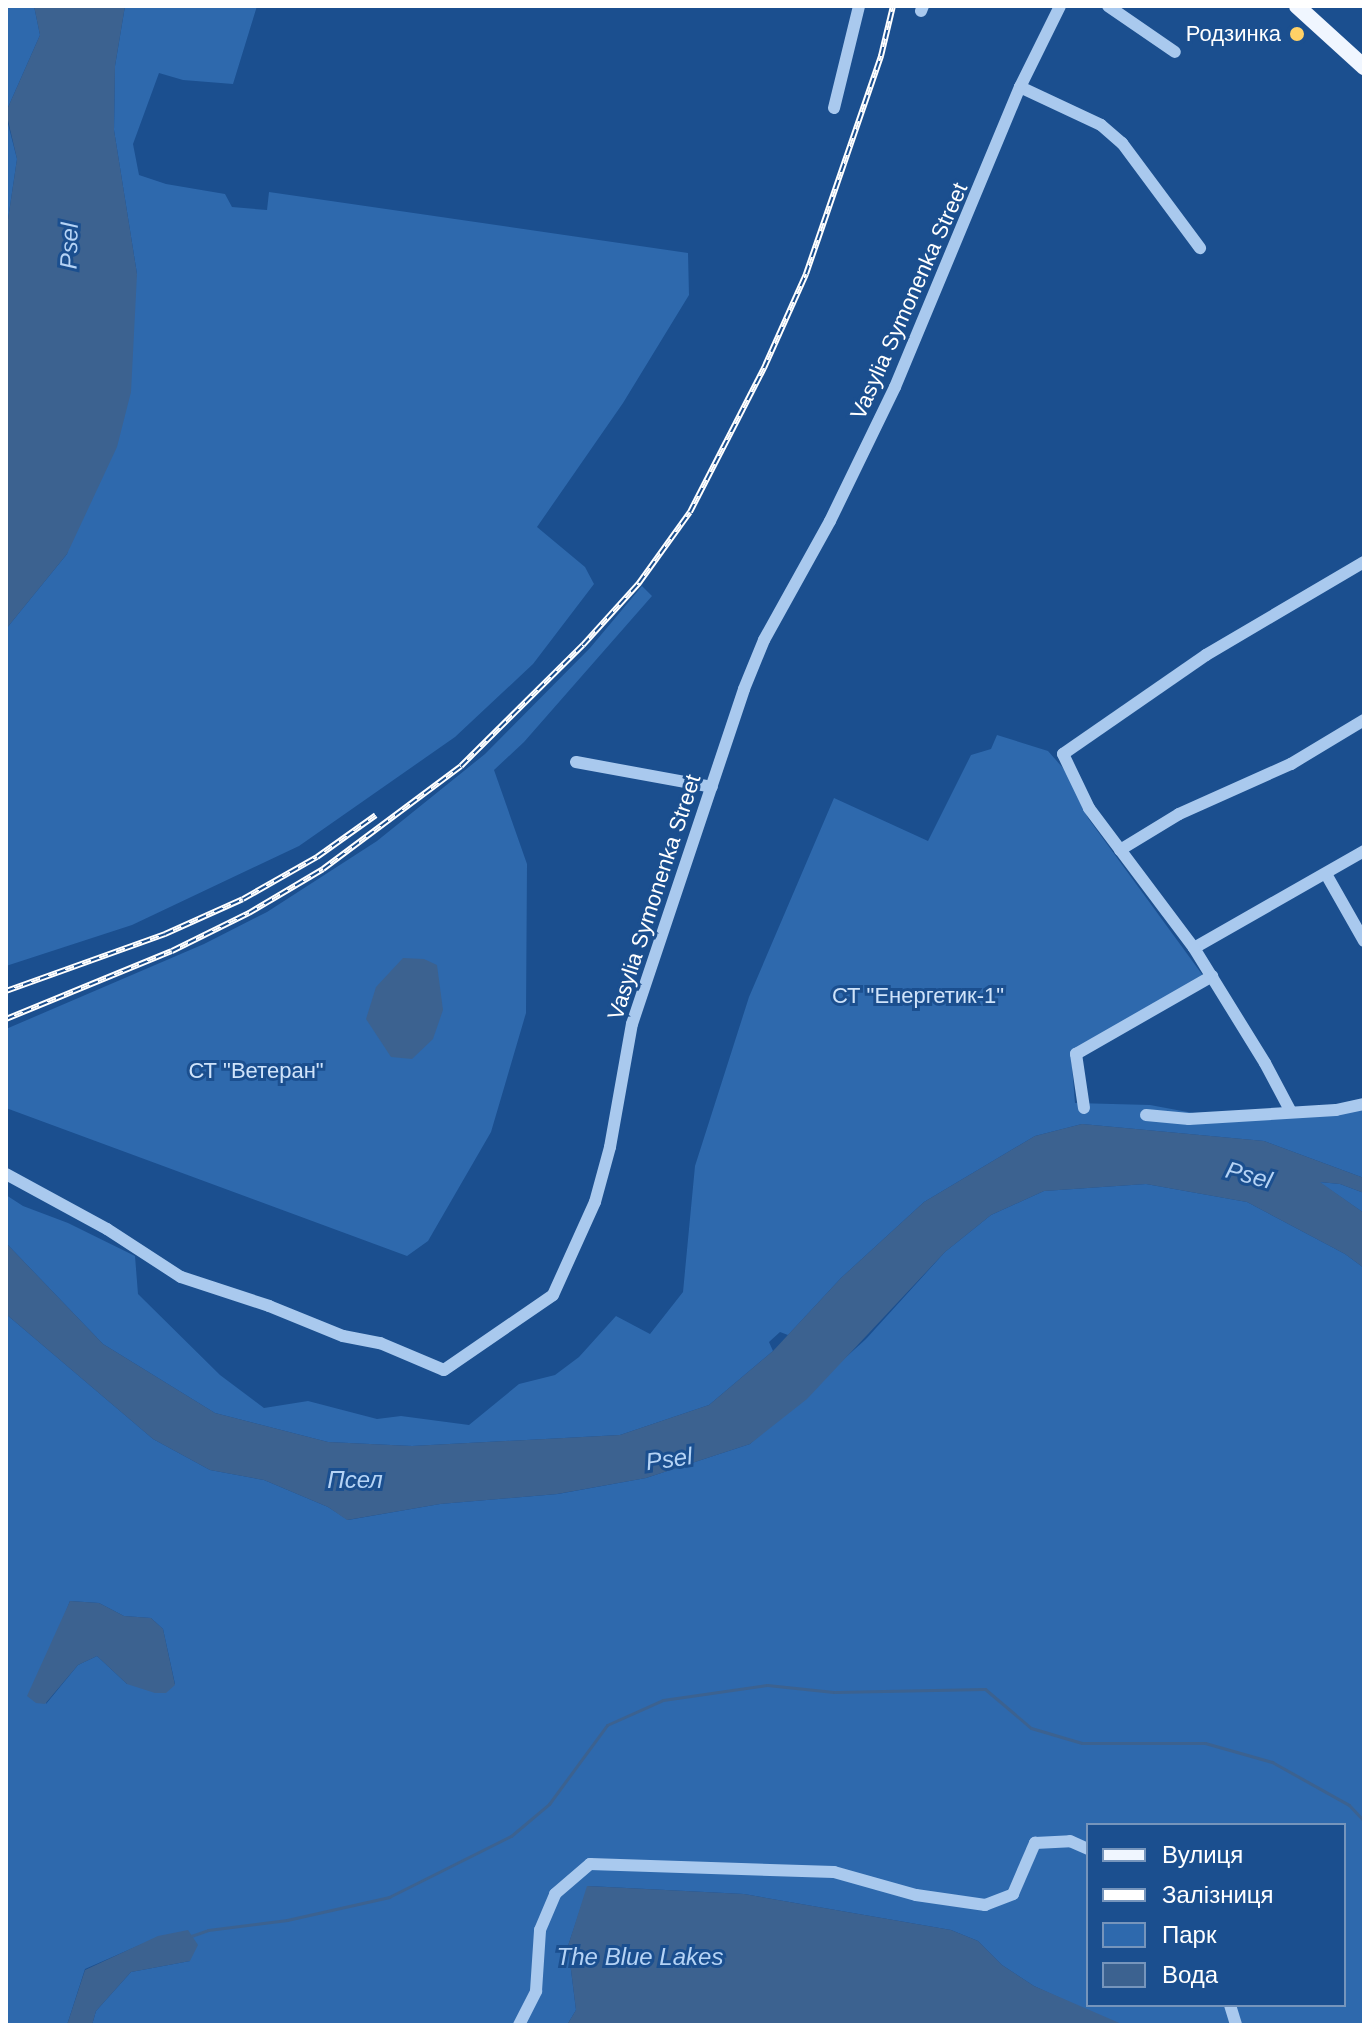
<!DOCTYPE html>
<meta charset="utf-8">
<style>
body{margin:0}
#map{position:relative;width:1370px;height:2031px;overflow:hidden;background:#1b4f8f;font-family:Helvetica,sans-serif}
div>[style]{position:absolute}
.green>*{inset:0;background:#2e69ad}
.water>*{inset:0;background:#3c6290}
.stream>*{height:3px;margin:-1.5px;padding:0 1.5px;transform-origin:1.5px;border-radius:1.5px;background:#3c6290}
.minor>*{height:12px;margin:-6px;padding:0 6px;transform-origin:6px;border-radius:6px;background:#a9c9ee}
.major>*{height:16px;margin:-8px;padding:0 8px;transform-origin:8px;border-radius:8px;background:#f0f6ff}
.rail>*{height:6px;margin-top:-3px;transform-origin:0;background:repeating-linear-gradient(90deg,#1b4f8f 0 9px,#fff 0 18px);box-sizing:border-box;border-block:2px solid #fff}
.dots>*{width:22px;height:22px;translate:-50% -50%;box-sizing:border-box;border:4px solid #1b4f8f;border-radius:50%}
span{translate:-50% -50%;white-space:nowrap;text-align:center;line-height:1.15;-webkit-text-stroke:6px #1b4f8f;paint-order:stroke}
.poi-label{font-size:22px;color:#fff}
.right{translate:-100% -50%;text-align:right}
.street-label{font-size:22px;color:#fff}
.park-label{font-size:22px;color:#cfe3fa}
.water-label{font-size:24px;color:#b5d3f5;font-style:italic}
.frame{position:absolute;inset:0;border:8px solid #fff;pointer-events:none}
.legend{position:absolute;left:1086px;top:1823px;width:260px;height:184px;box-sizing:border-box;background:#1b4f8f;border:2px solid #7695bc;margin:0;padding:10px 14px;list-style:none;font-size:24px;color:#fff}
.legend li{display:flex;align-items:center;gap:16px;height:40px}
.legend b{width:40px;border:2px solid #7695bc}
</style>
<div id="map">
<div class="green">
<div style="clip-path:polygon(6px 6px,34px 6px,40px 35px,6px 112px)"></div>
<div style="clip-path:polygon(125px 6px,257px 6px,233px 84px,183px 80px,159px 73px,133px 144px,139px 175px,166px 184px,225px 194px,232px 207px,267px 210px,269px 192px,688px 253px,689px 295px,623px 403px,537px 527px,585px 567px,594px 584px,533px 664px,455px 737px,299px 846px,132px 925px,6px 966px,6px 629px,67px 554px,137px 274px,114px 130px,115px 66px)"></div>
<div style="clip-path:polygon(6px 116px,17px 159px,6px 233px)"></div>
<div style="clip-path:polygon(642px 586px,652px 596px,524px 742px,494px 770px,527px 864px,526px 1013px,491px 1132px,428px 1241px,407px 1256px,6px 1108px,6px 1029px,204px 944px,267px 912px,377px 841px,485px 754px,590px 648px)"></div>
<div style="clip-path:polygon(997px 735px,1048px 751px,1070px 776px,1088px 818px,1204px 977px,1071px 1054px,1075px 1103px,1150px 1105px,1193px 1113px,1322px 1109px,1364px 1100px,1364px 1178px,1264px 1141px,1082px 1124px,1035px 1136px,924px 1202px,841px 1278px,788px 1335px,780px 1332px,769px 1342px,773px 1351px,709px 1405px,620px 1435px,412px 1446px,328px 1442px,215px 1413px,103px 1344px,6px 1243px,6px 1195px,23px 1206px,68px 1223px,135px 1256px,138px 1294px,220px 1375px,264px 1408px,308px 1401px,377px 1419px,401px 1416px,469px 1425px,519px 1384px,555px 1375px,579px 1357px,616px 1316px,650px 1334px,683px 1292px,695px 1166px,749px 997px,834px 798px,928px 841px,971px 755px,991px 749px)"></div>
<div style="clip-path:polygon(1319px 1182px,1340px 1184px,1364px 1193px,1364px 1213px)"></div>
<div style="clip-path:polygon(evenodd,1146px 1184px,1247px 1202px,1345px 1254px,1364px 1268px,1364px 2025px,1119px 2025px,1034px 1986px,1002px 1965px,978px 1941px,951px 1930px,744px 1894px,588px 1886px,568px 1946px,576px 2010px,567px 2025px,92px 2025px,96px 2011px,131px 1972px,190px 1961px,142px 1944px,85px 1969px,67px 2025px,6px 2025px,6px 1314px,153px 1439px,210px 1470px,264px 1480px,328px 1507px,348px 1520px,440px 1504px,558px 1494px,646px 1478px,750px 1444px,866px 1339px,945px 1252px,991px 1215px,1044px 1191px,1146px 1184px,70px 1601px,99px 1603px,124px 1616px,151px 1618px,163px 1629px,175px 1684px,127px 1684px,97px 1656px,78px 1665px,46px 1704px,54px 1641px,70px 1601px,1146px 1184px,1088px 1825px,1344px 1825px,1344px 2005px,1088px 2005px,1088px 1825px)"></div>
</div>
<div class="water">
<div style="clip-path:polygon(34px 6px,125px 6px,115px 66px,114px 130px,137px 274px,131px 392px,117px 447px,67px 554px,6px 629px,6px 233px,17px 159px,6px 112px,40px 35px)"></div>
<div style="clip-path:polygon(403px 958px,424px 959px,437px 965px,443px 1010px,433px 1039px,412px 1059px,391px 1057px,366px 1019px,376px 987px)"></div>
<div style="clip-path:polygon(1082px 1124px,1264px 1141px,1364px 1178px,1364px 1193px,1340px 1184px,1320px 1182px,1364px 1213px,1364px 1268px,1345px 1254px,1247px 1202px,1146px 1184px,1044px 1191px,991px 1215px,945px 1252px,807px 1399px,750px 1444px,646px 1478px,557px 1494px,440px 1504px,347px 1520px,328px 1507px,264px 1480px,210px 1470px,153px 1439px,6px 1314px,6px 1243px,103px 1344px,215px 1413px,328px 1442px,412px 1446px,620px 1435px,709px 1405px,773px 1351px,841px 1278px,924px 1202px,1035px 1136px)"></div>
<div style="clip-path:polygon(70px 1601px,99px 1603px,124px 1616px,151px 1618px,163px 1629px,175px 1685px,166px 1693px,155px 1693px,127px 1684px,97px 1656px,78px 1665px,45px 1704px,36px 1703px,27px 1696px)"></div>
<div style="clip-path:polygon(587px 1886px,744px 1894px,951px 1930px,978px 1941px,1002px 1965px,1034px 1986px,1124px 2025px,567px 2025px,576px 2010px,568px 1946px)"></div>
<div style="clip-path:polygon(188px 1930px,198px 1945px,190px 1961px,131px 1972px,96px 2011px,92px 2025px,67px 2025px,85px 1970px,158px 1936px)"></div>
</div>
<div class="stream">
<div style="left:191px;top:1936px;width:18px;rotate:-19deg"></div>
<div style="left:208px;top:1930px;width:80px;rotate:-7.2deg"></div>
<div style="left:287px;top:1920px;width:105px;rotate:-12.7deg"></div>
<div style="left:389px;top:1897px;width:136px;rotate:-26.6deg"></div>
<div style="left:511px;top:1836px;width:50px;rotate:-40.1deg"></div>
<div style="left:549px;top:1804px;width:98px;rotate:-53.7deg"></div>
<div style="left:607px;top:1725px;width:61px;rotate:-24.1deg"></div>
<div style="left:663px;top:1700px;width:105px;rotate:-8.2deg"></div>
<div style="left:767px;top:1685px;width:67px;rotate:6deg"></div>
<div style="left:834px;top:1692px;width:151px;rotate:-1.1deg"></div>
<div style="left:985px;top:1689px;width:60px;rotate:40.3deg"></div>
<div style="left:1031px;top:1728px;width:53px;rotate:16.4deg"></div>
<div style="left:1082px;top:1743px;width:123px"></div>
<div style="left:1205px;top:1743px;width:70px;rotate:15.8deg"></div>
<div style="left:1272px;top:1762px;width:88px;rotate:29.2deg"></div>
<div style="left:1349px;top:1805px;width:22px;rotate:47deg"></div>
</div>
<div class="minor">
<div style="left:1108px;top:6px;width:81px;rotate:34.5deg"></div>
<div style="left:921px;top:11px;width:5px;rotate:-68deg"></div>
<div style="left:1020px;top:87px;width:89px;rotate:25.1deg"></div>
<div style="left:1101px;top:125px;width:28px;rotate:41deg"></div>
<div style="left:1122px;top:143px;width:131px;rotate:53.4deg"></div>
<div style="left:834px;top:108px;width:105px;rotate:-76.2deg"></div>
<div style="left:576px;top:762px;width:138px;rotate:10.4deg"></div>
<div style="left:1120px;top:850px;width:69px;rotate:-31.4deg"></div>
<div style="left:1179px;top:814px;width:123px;rotate:-24.1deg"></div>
<div style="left:1291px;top:764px;width:85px;rotate:-31.1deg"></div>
<div style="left:1326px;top:874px;width:77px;rotate:60.4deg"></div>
<div style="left:1194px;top:948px;width:196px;rotate:-29.7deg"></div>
<div style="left:1084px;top:1108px;width:55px;rotate:-98.4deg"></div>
<div style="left:1076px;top:1054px;width:157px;rotate:-29.8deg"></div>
<div style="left:1291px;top:1112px;width:55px;rotate:-118deg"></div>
<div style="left:1265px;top:1063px;width:135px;rotate:-121.7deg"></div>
<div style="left:1194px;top:948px;width:175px;rotate:-126.9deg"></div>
<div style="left:1089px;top:808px;width:60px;rotate:-115.7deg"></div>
<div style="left:1063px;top:754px;width:174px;rotate:-34.7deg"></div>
<div style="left:1206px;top:655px;width:183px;rotate:-30.5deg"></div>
<div style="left:1146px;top:1115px;width:43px;rotate:5.3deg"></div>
<div style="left:1189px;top:1119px;width:147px;rotate:-3.5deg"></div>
<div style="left:1336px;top:1110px;width:29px;rotate:-12deg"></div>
<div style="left:6px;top:1174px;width:115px;rotate:28.6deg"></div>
<div style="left:107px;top:1229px;width:88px;rotate:33deg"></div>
<div style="left:181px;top:1277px;width:93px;rotate:18.2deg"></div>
<div style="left:269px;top:1306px;width:80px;rotate:22.1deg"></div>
<div style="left:343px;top:1336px;width:38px;rotate:11deg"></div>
<div style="left:380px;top:1343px;width:69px;rotate:22.9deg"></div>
<div style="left:444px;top:1370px;width:132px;rotate:-34.5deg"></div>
<div style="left:553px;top:1295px;width:102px;rotate:-65.7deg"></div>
<div style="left:595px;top:1202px;width:57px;rotate:-74.7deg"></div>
<div style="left:610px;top:1147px;width:125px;rotate:-79.9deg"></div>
<div style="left:632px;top:1024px;width:353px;rotate:-71.5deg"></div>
<div style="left:744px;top:689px;width:53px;rotate:-67.8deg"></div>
<div style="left:764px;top:640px;width:136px;rotate:-61deg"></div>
<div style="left:830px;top:521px;width:149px;rotate:-64.1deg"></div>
<div style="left:895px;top:387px;width:325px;rotate:-67.4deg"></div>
<div style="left:1020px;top:87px;width:90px;rotate:-63.7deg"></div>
<div style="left:1230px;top:2005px;width:21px;rotate:73deg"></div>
<div style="left:519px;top:2025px;width:38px;rotate:-63deg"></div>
<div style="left:536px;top:1991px;width:61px;rotate:-86.2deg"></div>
<div style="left:540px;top:1930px;width:39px;rotate:-67deg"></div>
<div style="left:555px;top:1894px;width:46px;rotate:-40.6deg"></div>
<div style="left:590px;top:1864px;width:244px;rotate:1.9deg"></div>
<div style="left:834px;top:1872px;width:85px;rotate:15.7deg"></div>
<div style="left:916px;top:1895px;width:70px;rotate:8.2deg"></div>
<div style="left:985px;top:1905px;width:30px;rotate:-21deg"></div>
<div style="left:1013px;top:1894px;width:56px;rotate:-66.7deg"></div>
<div style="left:1035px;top:1843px;width:35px;rotate:-3deg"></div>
<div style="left:1070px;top:1841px;width:20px;rotate:24deg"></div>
</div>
<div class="major">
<div style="left:1297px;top:6px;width:91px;rotate:42.3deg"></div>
</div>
<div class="rail">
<div style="left:6px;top:991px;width:169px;rotate:-19.7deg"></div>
<div style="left:165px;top:934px;width:85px;rotate:-24.2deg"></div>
<div style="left:243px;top:899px;width:85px;rotate:-29.6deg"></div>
<div style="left:317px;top:857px;width:72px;rotate:-35.4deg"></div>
<div style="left:6px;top:1019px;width:179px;rotate:-22.3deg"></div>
<div style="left:172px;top:951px;width:86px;rotate:-26.3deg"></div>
<div style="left:249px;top:913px;width:86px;rotate:-30.7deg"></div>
<div style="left:323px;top:869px;width:172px;rotate:-36.7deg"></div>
<div style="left:461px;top:766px;width:172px;rotate:-44.8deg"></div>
<div style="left:583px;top:645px;width:84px;rotate:-47.9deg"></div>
<div style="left:639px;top:583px;width:87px;rotate:-54.3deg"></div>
<div style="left:690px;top:512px;width:162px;rotate:-62.8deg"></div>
<div style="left:764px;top:368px;width:103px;rotate:-65.9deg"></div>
<div style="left:806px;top:274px;width:231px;rotate:-71deg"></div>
<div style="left:881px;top:56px;width:51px;rotate:-76.5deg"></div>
</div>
<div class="dots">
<div style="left:1297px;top:34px;background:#ffd166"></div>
</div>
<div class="poi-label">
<span class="right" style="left:1281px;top:34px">Родзинка</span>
</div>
<div class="street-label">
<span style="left:909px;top:301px;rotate:-66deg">Vasylia Symonenka Street</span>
<span style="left:654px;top:897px;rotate:-72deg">Vasylia Symonenka Street</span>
</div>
<div class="park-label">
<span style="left:918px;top:996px">СТ "Енергетик-1"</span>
<span style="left:256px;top:1071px">СТ "Ветеран"</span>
</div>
<div class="water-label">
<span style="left:69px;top:246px;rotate:-88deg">Psel</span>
<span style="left:1249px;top:1175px;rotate:15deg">Psel</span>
<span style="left:669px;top:1459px;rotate:-8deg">Psel</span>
<span style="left:355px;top:1480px">Псел</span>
<span style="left:640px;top:1957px">The Blue Lakes</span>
</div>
<div class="frame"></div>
<ul class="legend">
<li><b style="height:10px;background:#f0f6ff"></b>Вулиця</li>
<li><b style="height:10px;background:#fff"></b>Залізниця</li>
<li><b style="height:22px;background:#2e69ad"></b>Парк</li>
<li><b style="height:22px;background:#3c6290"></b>Вода</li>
</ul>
</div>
